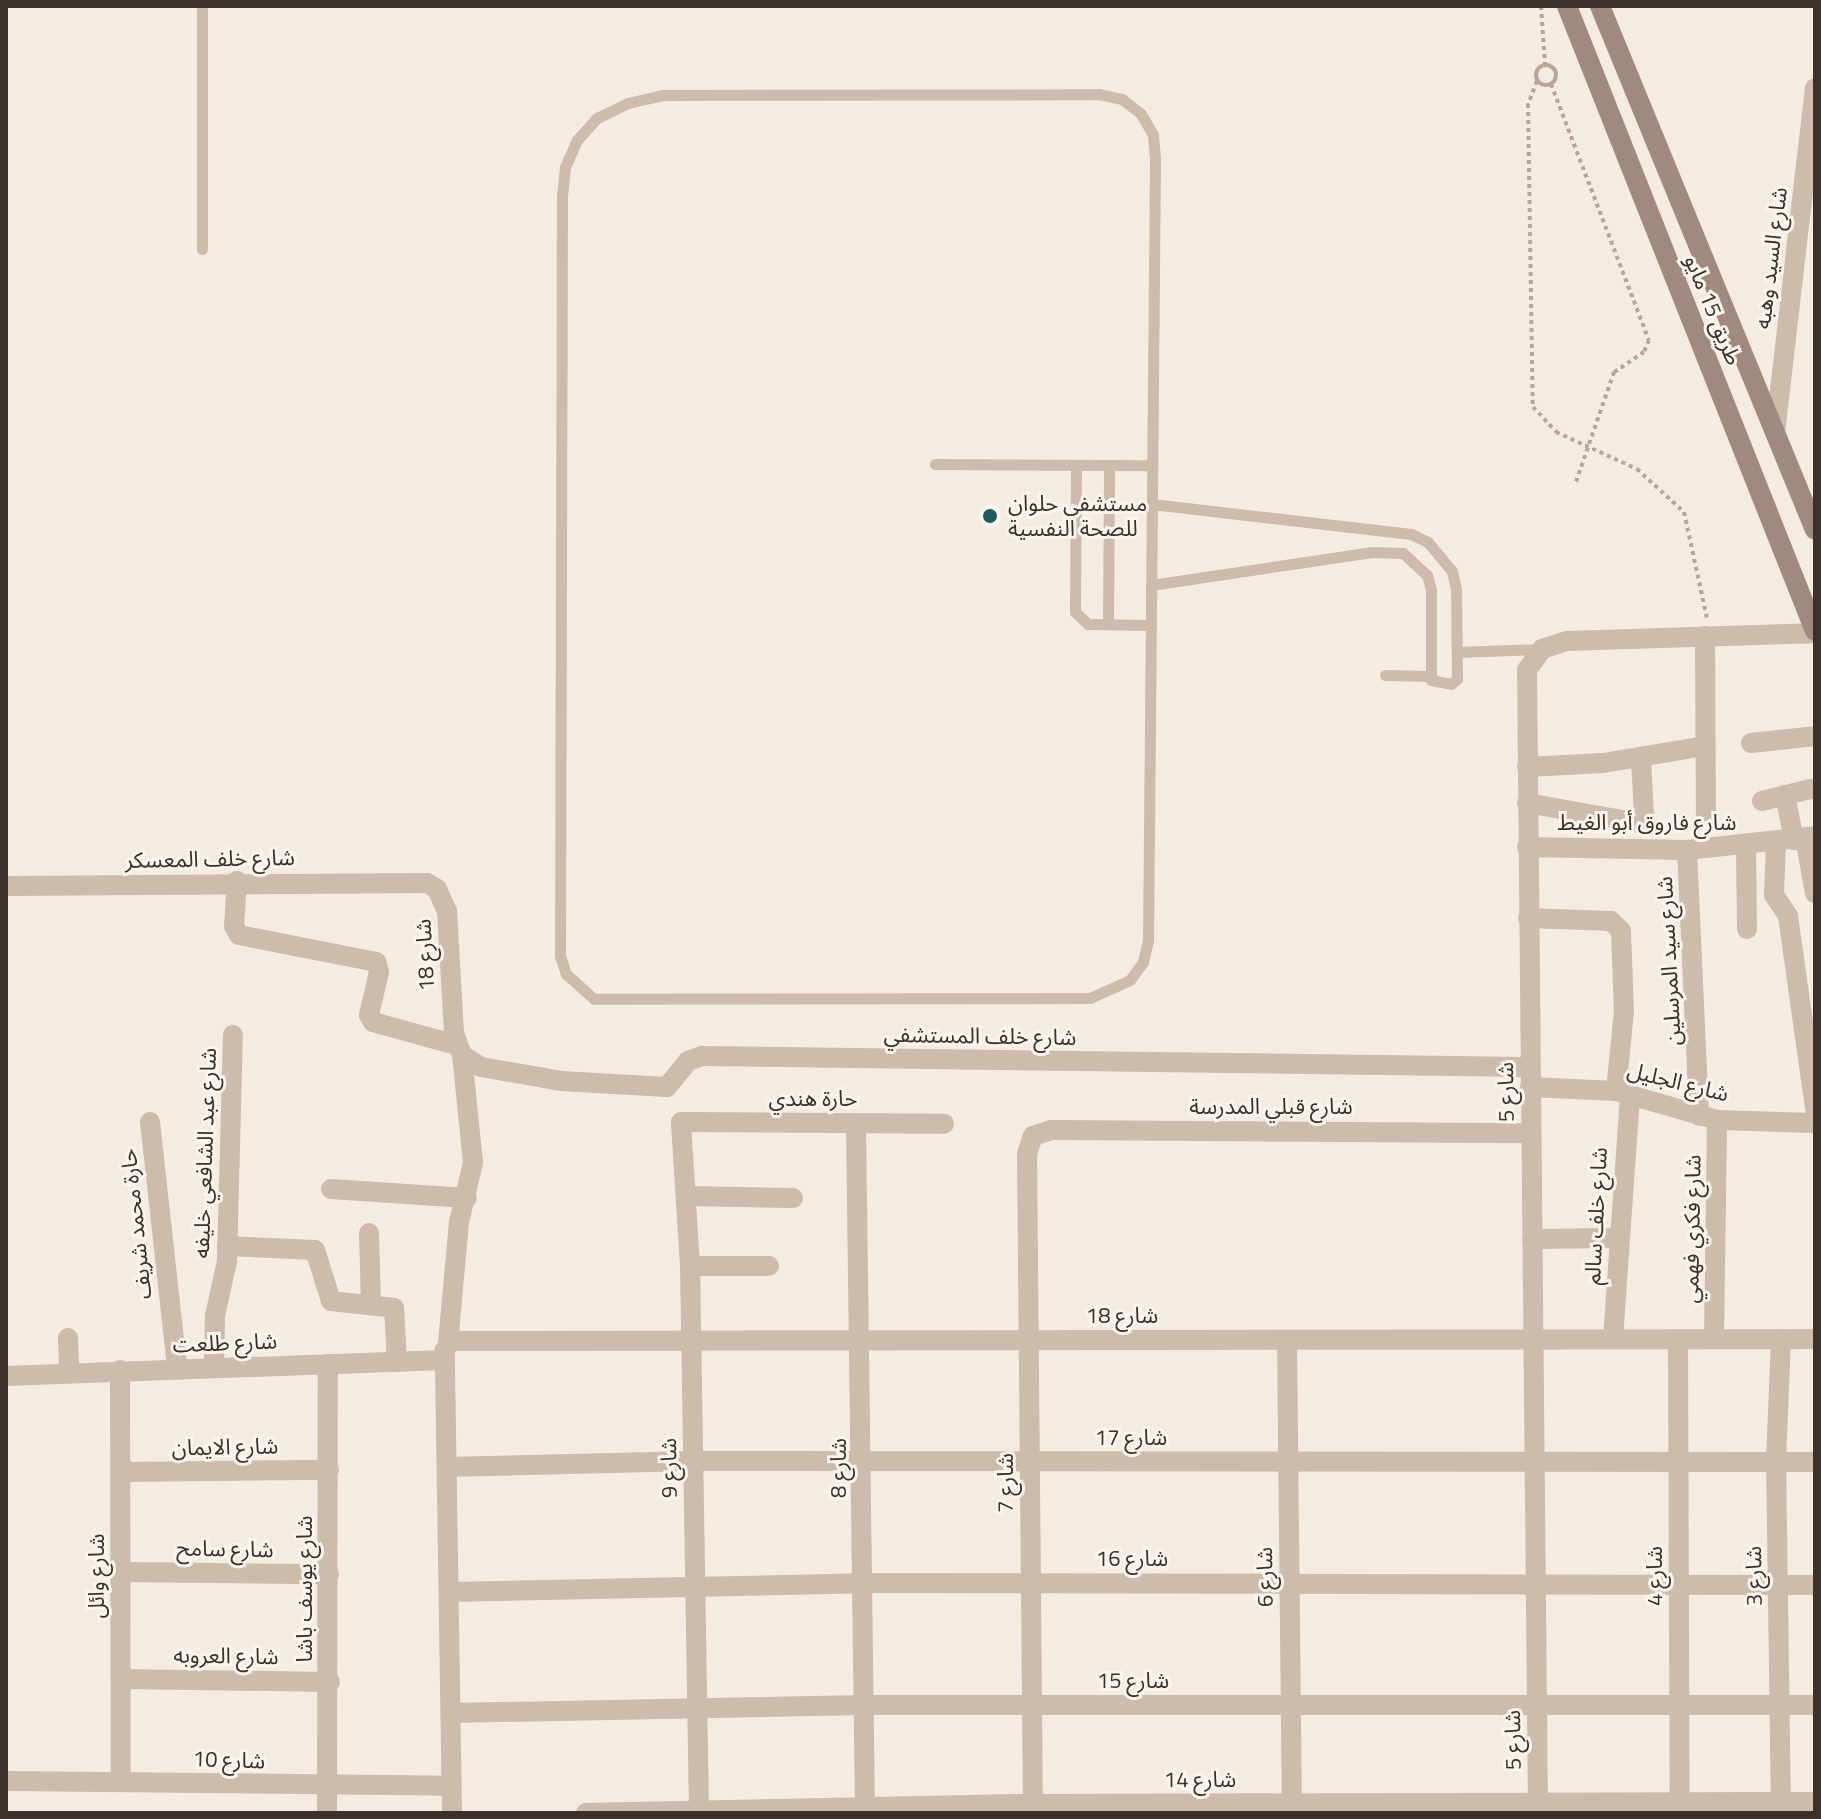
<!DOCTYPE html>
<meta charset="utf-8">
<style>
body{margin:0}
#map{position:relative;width:1821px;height:1819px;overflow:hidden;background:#f4ebe1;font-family:"Titillium Web","Noto Sans Arabic",sans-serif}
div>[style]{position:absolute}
.path>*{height:4px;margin-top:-2px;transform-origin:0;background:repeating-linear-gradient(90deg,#b9a596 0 4px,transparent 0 8px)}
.path>.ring{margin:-2px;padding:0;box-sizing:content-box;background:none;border:4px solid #b9a596;border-radius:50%}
.lane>*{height:11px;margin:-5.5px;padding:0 5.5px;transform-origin:5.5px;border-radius:5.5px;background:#cdbbac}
.street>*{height:20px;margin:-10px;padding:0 10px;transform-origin:10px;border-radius:10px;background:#cdbbac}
.secondary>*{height:20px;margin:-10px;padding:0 10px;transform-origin:10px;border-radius:10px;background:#a18a7d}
.dots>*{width:22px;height:22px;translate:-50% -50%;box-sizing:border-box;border:4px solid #fbf5ee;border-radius:50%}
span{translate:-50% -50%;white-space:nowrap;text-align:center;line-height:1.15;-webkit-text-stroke:6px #fbf5ee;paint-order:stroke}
.street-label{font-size:22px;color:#3b302b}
.poi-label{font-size:22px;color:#3b302b}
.left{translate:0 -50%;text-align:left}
.frame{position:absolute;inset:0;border:8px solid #3b302b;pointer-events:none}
</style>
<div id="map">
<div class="path">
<div style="left:1541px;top:6px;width:59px;rotate:86.1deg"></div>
<div class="ring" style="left:1536px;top:65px;width:16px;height:16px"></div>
<div style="left:1537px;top:81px;width:25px;rotate:111deg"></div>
<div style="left:1528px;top:104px;width:303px;rotate:89.1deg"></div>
<div style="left:1533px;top:407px;width:34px;rotate:47deg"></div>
<div style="left:1556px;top:432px;width:89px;rotate:24.6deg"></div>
<div style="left:1637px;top:469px;width:64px;rotate:42.5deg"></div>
<div style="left:1684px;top:512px;width:108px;rotate:77.8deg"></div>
<div style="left:1551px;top:84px;width:274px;rotate:69.1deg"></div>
<div style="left:1649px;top:340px;width:13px;rotate:113deg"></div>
<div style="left:1644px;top:352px;width:36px;rotate:146deg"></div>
<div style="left:1614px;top:372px;width:116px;rotate:109.1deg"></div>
</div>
<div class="lane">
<div style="left:1098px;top:94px;width:25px;rotate:12deg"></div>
<div style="left:1122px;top:99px;width:24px;rotate:38deg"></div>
<div style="left:1141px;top:114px;width:24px;rotate:60deg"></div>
<div style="left:1153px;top:135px;width:25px;rotate:85deg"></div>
<div style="left:1155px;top:160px;width:780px;rotate:90.51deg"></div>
<div style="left:1148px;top:940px;width:23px;rotate:103deg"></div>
<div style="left:1143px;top:962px;width:22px;rotate:126deg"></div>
<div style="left:1130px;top:980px;width:44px;rotate:155.8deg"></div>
<div style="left:1090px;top:998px;width:496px;rotate:179.9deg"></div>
<div style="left:594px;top:999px;width:38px;rotate:-138deg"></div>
<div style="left:566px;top:974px;width:19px;rotate:-108deg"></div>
<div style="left:560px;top:956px;width:760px;rotate:-89.85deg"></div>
<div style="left:562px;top:196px;width:29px;rotate:-84deg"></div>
<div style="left:565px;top:167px;width:30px;rotate:-66deg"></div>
<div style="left:577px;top:140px;width:30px;rotate:-48deg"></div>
<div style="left:597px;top:118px;width:34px;rotate:-26deg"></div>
<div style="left:628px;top:103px;width:35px;rotate:-13deg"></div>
<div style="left:662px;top:95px;width:436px;rotate:-0.1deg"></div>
<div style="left:202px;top:249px;width:243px;rotate:-90deg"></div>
<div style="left:935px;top:464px;width:217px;rotate:0.3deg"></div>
<div style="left:1076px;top:465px;width:147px;rotate:90.4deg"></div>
<div style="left:1075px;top:612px;width:18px;rotate:43deg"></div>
<div style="left:1088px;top:624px;width:63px;rotate:0.9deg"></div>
<div style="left:1151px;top:585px;width:222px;rotate:-8.5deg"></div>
<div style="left:1371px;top:552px;width:32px;rotate:2deg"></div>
<div style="left:1403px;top:553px;width:33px;rotate:43deg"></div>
<div style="left:1427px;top:575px;width:16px;rotate:75deg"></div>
<div style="left:1431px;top:590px;width:90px;rotate:90deg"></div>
<div style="left:1431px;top:680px;width:20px;rotate:11deg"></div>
<div style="left:1451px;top:684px;width:8px;rotate:-40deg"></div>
<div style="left:1457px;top:679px;width:90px;rotate:-90.6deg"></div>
<div style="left:1456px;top:589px;width:18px;rotate:-103deg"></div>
<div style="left:1452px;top:571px;width:38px;rotate:-130deg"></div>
<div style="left:1428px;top:542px;width:19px;rotate:-155deg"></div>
<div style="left:1411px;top:534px;width:261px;rotate:-173.4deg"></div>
<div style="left:1108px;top:624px;width:159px;rotate:-89.6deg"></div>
<div style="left:1457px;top:652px;width:85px;rotate:-2deg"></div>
<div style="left:1385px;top:675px;width:46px;rotate:1.2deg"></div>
</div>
<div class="street">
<div style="left:1775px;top:433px;width:347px;rotate:-83.4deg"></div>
<div style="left:1705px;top:636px;width:179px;rotate:89.7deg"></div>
<div style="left:1751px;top:743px;width:64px;rotate:-6.2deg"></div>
<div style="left:1527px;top:767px;width:76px;rotate:-3deg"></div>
<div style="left:1603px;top:763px;width:103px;rotate:-9.5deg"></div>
<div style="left:1785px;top:795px;width:46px;rotate:78.7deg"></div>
<div style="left:1762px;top:801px;width:50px;rotate:-13.8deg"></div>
<div style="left:1527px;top:803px;width:114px;rotate:10.1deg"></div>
<div style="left:1639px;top:823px;width:9px;rotate:-54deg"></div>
<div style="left:1644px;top:816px;width:58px;rotate:-93deg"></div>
<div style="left:1805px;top:838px;width:56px;rotate:79.7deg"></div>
<div style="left:1776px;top:843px;width:52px;rotate:92.2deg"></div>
<div style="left:1774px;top:895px;width:25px;rotate:56deg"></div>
<div style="left:1788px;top:916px;width:194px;rotate:82deg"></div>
<div style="left:1746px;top:846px;width:83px;rotate:89.3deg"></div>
<div style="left:1527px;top:847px;width:160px;rotate:1.1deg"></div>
<div style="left:1687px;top:850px;width:129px;rotate:-6.2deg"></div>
<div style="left:1687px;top:850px;width:266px;rotate:87.4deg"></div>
<div style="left:237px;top:881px;width:45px;rotate:93.8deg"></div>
<div style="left:234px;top:926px;width:10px;rotate:61deg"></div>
<div style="left:239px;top:935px;width:140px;rotate:11.1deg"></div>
<div style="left:376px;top:962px;width:10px;rotate:73deg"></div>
<div style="left:379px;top:972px;width:44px;rotate:103.1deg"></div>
<div style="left:369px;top:1015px;width:8px;rotate:60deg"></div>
<div style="left:373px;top:1022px;width:86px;rotate:15.5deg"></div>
<div style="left:6px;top:886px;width:421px;rotate:-0.4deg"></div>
<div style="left:427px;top:883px;width:12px;rotate:31deg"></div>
<div style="left:437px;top:889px;width:24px;rotate:66deg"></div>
<div style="left:447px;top:911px;width:122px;rotate:86.7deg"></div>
<div style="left:454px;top:1033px;width:23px;rotate:70deg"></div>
<div style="left:462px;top:1055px;width:22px;rotate:32deg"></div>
<div style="left:481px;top:1067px;width:81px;rotate:9.9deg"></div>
<div style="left:561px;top:1081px;width:106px;rotate:3.2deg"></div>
<div style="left:667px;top:1087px;width:33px;rotate:-51deg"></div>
<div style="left:688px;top:1061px;width:15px;rotate:-20deg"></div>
<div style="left:702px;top:1056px;width:828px;rotate:0.76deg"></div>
<div style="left:1528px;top:918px;width:83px;rotate:2.1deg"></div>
<div style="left:1611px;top:921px;width:14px;rotate:45deg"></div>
<div style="left:1621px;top:931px;width:80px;rotate:87.9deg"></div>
<div style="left:1624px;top:1011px;width:80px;rotate:95.7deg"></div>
<div style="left:1530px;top:1087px;width:86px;rotate:2.7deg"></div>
<div style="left:1616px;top:1091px;width:105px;rotate:16deg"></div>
<div style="left:1717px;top:1120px;width:98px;rotate:1.8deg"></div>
<div style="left:150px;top:1122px;width:247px;rotate:83.7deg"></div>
<div style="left:856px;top:1124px;width:689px;rotate:89.25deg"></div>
<div style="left:331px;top:1189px;width:136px;rotate:3.8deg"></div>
<div style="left:686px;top:1196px;width:107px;rotate:1.1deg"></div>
<div style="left:369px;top:1233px;width:71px;rotate:88.4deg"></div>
<div style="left:1532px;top:1239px;width:86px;rotate:-0.7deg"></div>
<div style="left:227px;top:1246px;width:88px;rotate:2.6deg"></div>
<div style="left:315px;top:1250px;width:53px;rotate:72.6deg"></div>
<div style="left:331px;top:1301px;width:63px;rotate:6.3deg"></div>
<div style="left:394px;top:1308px;width:54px;rotate:86.8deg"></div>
<div style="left:690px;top:1266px;width:79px"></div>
<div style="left:68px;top:1338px;width:34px;rotate:88deg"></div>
<div style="left:1613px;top:1339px;width:245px;rotate:-86deg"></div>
<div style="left:1678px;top:1339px;width:474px;rotate:89.8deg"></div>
<div style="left:1714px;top:1339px;width:219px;rotate:-89.2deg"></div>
<div style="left:1287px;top:1340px;width:473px;rotate:89.4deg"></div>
<div style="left:448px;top:1343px;width:121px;rotate:-84.8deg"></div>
<div style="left:459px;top:1222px;width:61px;rotate:-76.7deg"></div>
<div style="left:473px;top:1163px;width:109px;rotate:-95.8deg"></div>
<div style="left:214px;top:1367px;width:51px;rotate:-88.9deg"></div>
<div style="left:215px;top:1316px;width:56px;rotate:-77.7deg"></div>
<div style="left:227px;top:1261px;width:226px;rotate:-88.5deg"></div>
<div style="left:120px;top:1370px;width:411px;rotate:89.9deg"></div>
<div style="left:6px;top:1376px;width:439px;rotate:-2.1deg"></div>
<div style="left:447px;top:1467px;width:246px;rotate:-1.4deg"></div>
<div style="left:693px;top:1461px;width:1122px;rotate:0.05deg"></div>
<div style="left:121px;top:1472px;width:208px;rotate:-0.6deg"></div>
<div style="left:121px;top:1572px;width:208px;rotate:0.6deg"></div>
<div style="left:449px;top:1592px;width:415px;rotate:-1.2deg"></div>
<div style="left:864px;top:1583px;width:951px;rotate:0.12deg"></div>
<div style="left:121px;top:1679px;width:209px;rotate:0.8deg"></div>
<div style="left:451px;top:1713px;width:414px;rotate:-1.1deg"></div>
<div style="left:865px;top:1705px;width:950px"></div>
<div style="left:6px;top:1781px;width:445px;rotate:0.6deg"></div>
<div style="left:327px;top:1813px;width:449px;rotate:-89.9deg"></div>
<div style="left:452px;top:1813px;width:463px;rotate:-90.9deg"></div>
<div style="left:445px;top:1350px;width:11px;rotate:-56deg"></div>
<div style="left:451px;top:1341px;width:1364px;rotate:-0.08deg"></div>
<div style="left:586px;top:1813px;width:447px;rotate:-1.2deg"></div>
<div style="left:1033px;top:1804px;width:782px;rotate:-0.15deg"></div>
<div style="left:699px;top:1813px;width:547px;rotate:-90.94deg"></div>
<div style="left:690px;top:1266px;width:144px;rotate:-93.6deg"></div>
<div style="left:681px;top:1122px;width:263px;rotate:0.4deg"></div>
<div style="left:1033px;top:1813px;width:659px;rotate:-90.52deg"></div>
<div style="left:1027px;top:1154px;width:19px;rotate:-72deg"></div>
<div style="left:1033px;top:1136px;width:19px;rotate:-18deg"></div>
<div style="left:1051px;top:1130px;width:479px;rotate:0.4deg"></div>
<div style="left:1538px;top:1813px;width:1143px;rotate:-90.55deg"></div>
<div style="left:1527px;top:670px;width:26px;rotate:-54deg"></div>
<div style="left:1542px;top:649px;width:26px;rotate:-18deg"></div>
<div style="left:1567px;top:641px;width:248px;rotate:-1.8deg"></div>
<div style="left:1781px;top:1813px;width:351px;rotate:-90.8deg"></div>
<div style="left:1776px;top:1462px;width:123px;rotate:-87.7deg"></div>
</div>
<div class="secondary">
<div style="left:1567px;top:6px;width:672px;rotate:68.36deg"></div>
<div style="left:1600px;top:6px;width:566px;rotate:67.69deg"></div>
</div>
<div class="dots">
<div style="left:990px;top:516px;background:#1f5a5e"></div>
</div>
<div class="street-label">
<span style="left:1771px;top:258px;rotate:-83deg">شارع السيد وهبه</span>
<span style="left:1713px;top:310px;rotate:68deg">طريق 15 مايو</span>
<span style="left:1647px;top:823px">شارع فاروق أبو الغيط</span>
<span style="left:210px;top:859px;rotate:-1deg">شارع خلف المعسكر</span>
<span style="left:425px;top:955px;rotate:-93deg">شارع 18</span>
<span style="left:1669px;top:961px;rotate:-93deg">شارع سيد المرسلين</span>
<span style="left:980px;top:1036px;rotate:1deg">شارع خلف المستشفي</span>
<span style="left:1678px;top:1082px;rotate:14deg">شارع الجليل</span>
<span style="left:1506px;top:1092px;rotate:-91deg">شارع 5</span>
<span style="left:813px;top:1099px">حارة هندي</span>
<span style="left:1271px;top:1107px">شارع قبلي المدرسة</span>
<span style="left:205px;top:1153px;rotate:-88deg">شارع عبد الشافعي خليفه</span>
<span style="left:1596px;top:1216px;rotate:-87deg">شارع خلف سالم</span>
<span style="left:136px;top:1224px;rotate:-96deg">حارة محمد شريف</span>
<span style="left:1692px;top:1229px;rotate:-89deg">شارع فكري فهمي</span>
<span style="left:1122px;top:1316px">شارع 18</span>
<span style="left:225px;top:1343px;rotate:-2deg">شارع طلعت</span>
<span style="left:1131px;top:1438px">شارع 17</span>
<span style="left:225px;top:1447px;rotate:-1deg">شارع الايمان</span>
<span style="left:669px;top:1468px;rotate:-91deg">شارع 9</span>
<span style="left:839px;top:1468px;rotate:-90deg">شارع 8</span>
<span style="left:1006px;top:1483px;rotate:-90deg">شارع 7</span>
<span style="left:225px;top:1549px;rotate:1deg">شارع سامح</span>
<span style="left:1132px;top:1559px">شارع 16</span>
<span style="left:97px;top:1576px;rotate:-90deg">شارع وائل</span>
<span style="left:1655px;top:1576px;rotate:-90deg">شارع 4</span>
<span style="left:1754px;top:1576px;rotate:-91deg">شارع 3</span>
<span style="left:1265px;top:1577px;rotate:-91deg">شارع 6</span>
<span style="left:305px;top:1589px;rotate:-90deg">شارع يوسف باشا</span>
<span style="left:226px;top:1656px;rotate:1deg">شارع العروبه</span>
<span style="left:1133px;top:1681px">شارع 15</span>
<span style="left:1513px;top:1740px;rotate:-91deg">شارع 5</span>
<span style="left:229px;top:1760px;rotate:2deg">شارع 10</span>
<span style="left:1200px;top:1780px">شارع 14</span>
</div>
<div class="poi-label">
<span class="left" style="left:1008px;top:516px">مستشفي حلوان<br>للصحة النفسية</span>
</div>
<div class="frame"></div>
</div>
